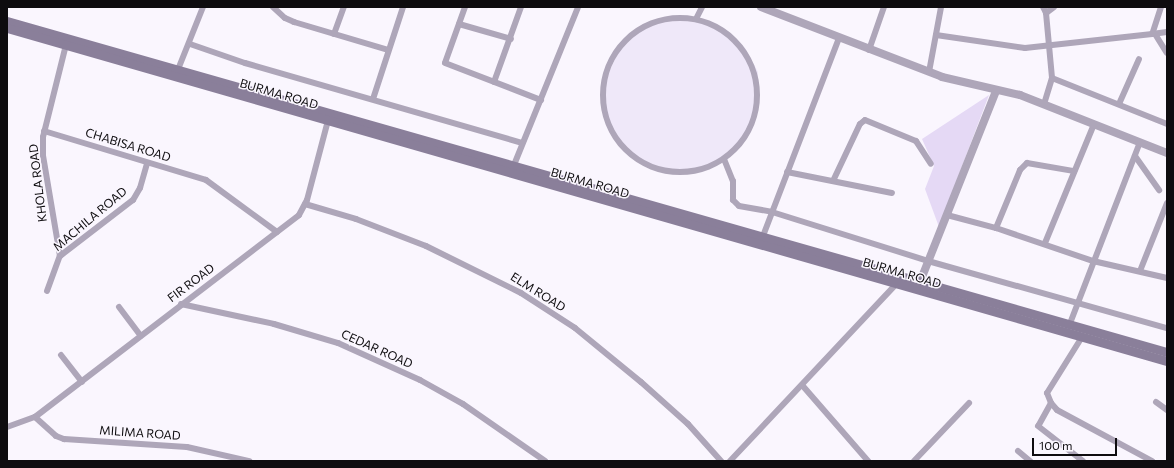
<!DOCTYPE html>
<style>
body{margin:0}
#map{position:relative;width:1174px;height:468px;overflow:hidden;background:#faf6fe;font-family:Commissioner,sans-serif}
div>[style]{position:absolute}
.built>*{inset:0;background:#efe8f9}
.green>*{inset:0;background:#e5d9f5}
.minor>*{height:6px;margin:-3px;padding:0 3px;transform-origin:3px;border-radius:3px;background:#aea6b9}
.minor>.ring{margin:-3px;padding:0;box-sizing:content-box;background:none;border:6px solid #aea6b9;border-radius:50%}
.tertiary>*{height:8px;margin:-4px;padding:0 4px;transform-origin:4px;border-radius:4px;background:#aea6b9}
.secondary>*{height:9px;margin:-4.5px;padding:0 4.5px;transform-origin:4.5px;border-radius:4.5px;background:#8a7f9a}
span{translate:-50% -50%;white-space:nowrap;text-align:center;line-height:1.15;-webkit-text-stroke:3px #faf6fe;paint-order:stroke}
.street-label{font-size:12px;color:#0e0c0f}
.frame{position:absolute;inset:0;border:8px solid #0e0c0f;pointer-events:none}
.scale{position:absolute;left:1032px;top:438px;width:85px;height:18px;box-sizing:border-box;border:2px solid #0e0c0f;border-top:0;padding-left:5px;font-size:12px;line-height:14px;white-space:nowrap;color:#0e0c0f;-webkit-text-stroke:3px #faf6fe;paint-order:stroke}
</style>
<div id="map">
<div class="built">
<div style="clip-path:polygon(678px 17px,703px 21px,724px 30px,745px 48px,758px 72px,758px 104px,752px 126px,741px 146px,725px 160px,706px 169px,689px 172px,666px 172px,641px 162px,609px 130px,603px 104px,608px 74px,618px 53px,637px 33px,664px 18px)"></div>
</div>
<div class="green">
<div style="clip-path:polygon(989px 95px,939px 227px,925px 189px,934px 166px,922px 139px)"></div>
</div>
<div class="minor">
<div style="left:273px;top:7px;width:16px;rotate:43deg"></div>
<div style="left:285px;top:18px;width:10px;rotate:24deg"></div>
<div style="left:294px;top:22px;width:98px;rotate:16.6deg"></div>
<div style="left:465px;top:7px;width:59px;rotate:109.7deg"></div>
<div style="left:445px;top:63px;width:103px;rotate:21.1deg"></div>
<div style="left:1043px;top:7px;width:7px;rotate:63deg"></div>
<div style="left:1046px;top:13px;width:65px;rotate:84.7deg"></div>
<div style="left:1052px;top:78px;width:27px;rotate:107deg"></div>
<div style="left:1161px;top:7px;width:28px;rotate:108deg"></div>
<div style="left:1152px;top:34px;width:15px;rotate:-8deg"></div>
<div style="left:1046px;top:13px;width:10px;rotate:-37deg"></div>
<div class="ring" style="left:603px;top:18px;width:148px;height:148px"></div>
<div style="left:696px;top:19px;width:13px;rotate:-63deg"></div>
<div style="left:459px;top:24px;width:54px;rotate:16.1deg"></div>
<div style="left:334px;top:34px;width:29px;rotate:-70deg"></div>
<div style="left:1155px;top:34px;width:22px;rotate:58deg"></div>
<div style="left:936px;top:35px;width:90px;rotate:8.3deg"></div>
<div style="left:1025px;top:48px;width:128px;rotate:-6.3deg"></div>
<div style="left:190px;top:44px;width:58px;rotate:19.1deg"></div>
<div style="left:245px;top:63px;width:288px;rotate:16.1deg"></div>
<div style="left:869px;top:50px;width:46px;rotate:-70.8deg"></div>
<div style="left:177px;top:72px;width:70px;rotate:-68.2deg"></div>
<div style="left:929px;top:72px;width:66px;rotate:-79.5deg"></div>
<div style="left:1052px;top:78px;width:124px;rotate:21.8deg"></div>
<div style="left:494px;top:82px;width:80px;rotate:-70.2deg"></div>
<div style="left:373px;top:99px;width:97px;rotate:-71.9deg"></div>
<div style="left:1119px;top:104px;width:49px;rotate:-66deg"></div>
<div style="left:44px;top:131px;width:169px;rotate:16.8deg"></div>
<div style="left:206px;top:180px;width:88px;rotate:36.2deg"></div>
<div style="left:1135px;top:156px;width:42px;rotate:54.8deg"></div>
<div style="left:724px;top:159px;width:24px;rotate:68deg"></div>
<div style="left:733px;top:181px;width:19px;rotate:90deg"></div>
<div style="left:733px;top:200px;width:8px;rotate:45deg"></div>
<div style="left:739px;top:206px;width:34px;rotate:10deg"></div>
<div style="left:772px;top:212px;width:164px;rotate:17.4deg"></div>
<div style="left:928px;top:261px;width:248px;rotate:15.7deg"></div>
<div style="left:514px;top:165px;width:170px;rotate:-67.9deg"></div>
<div style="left:787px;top:172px;width:107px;rotate:11.3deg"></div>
<div style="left:833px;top:181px;width:63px;rotate:-64.7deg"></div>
<div style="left:860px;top:124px;width:6px;rotate:-39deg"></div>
<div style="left:865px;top:120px;width:55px;rotate:22.4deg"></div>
<div style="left:916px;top:141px;width:27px;rotate:57deg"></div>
<div style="left:305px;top:204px;width:53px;rotate:16.4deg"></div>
<div style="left:356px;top:219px;width:75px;rotate:21.1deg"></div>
<div style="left:426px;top:246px;width:106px;rotate:26.3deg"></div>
<div style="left:521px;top:293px;width:64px;rotate:32.9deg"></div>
<div style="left:575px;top:328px;width:85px;rotate:39.3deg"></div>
<div style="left:641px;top:382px;width:63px;rotate:41.8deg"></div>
<div style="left:688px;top:424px;width:50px;rotate:48.3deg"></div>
<div style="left:947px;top:215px;width:51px;rotate:14.9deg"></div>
<div style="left:996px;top:228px;width:102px;rotate:18.8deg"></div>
<div style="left:1093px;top:261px;width:76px;rotate:12.9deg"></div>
<div style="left:996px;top:228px;width:63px;rotate:-67.5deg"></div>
<div style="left:1020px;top:170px;width:10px;rotate:-45deg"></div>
<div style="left:1027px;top:163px;width:48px;rotate:9.7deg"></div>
<div style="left:763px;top:236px;width:212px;rotate:-69deg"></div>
<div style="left:1045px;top:243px;width:129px;rotate:-67.6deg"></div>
<div style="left:60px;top:256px;width:102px;rotate:-99.6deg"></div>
<div style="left:43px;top:155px;width:18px;rotate:-90deg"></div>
<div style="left:43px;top:137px;width:95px;rotate:-76deg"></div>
<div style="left:1140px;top:271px;width:73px;rotate:-68.3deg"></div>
<div style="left:47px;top:291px;width:37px;rotate:-70deg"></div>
<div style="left:60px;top:256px;width:92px;rotate:-37.5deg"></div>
<div style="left:133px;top:200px;width:14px;rotate:-60deg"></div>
<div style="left:140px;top:188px;width:25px;rotate:-74deg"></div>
<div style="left:181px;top:304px;width:95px;rotate:12.1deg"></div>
<div style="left:274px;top:324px;width:67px;rotate:16.5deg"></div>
<div style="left:338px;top:343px;width:90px;rotate:24.3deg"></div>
<div style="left:420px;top:380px;width:49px;rotate:29.2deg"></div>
<div style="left:463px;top:404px;width:100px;rotate:34.8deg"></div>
<div style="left:119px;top:307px;width:36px;rotate:53deg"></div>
<div style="left:1069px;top:326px;width:197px;rotate:-68.9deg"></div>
<div style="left:1082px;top:337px;width:66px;rotate:122deg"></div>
<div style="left:1047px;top:393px;width:11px;rotate:68deg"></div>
<div style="left:1051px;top:403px;width:26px;rotate:119deg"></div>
<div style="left:1038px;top:426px;width:57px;rotate:37.9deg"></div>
<div style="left:61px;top:355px;width:34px;rotate:52deg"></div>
<div style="left:802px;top:385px;width:101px;rotate:49deg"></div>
<div style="left:1156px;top:402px;width:14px;rotate:36deg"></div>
<div style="left:1051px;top:403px;width:9px;rotate:49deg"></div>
<div style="left:1057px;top:410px;width:108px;rotate:28.2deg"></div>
<div style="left:35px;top:417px;width:28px;rotate:42deg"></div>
<div style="left:56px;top:436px;width:9px;rotate:21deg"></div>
<div style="left:64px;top:439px;width:123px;rotate:3.7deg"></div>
<div style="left:187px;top:447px;width:64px;rotate:12.7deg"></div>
<div style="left:7px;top:427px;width:30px;rotate:-20deg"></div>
<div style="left:35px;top:417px;width:332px;rotate:-37.4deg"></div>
<div style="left:299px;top:215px;width:17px;rotate:-62deg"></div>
<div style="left:307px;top:200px;width:86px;rotate:-75.2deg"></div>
<div style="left:1018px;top:451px;width:16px;rotate:40deg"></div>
<div style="left:730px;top:461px;width:243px;rotate:-46.8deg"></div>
<div style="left:914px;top:461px;width:80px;rotate:-46.5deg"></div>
</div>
<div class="tertiary">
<div style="left:761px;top:7px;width:194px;rotate:21.1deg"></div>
<div style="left:942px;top:77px;width:80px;rotate:13deg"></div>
<div style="left:1020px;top:95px;width:158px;rotate:21.5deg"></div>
<div style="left:918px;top:287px;width:211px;rotate:-68.3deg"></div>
</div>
<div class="secondary">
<div style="left:7px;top:21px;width:1206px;rotate:15.93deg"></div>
<div style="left:7px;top:28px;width:1207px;rotate:16.02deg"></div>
</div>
<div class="street-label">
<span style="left:279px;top:94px;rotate:16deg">BURMA ROAD</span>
<span style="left:128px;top:145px;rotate:17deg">CHABISA ROAD</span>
<span style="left:38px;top:183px;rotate:-97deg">KHOLA ROAD</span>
<span style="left:590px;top:183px;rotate:16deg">BURMA ROAD</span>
<span style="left:90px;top:219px;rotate:-40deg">MACHILA ROAD</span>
<span style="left:902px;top:273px;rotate:16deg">BURMA ROAD</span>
<span style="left:191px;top:283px;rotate:-37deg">FIR ROAD</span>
<span style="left:538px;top:292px;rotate:32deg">ELM ROAD</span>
<span style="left:377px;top:349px;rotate:24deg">CEDAR ROAD</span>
<span style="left:140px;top:433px;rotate:4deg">MILIMA ROAD</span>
</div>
<div class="frame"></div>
<div class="scale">100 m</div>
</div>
